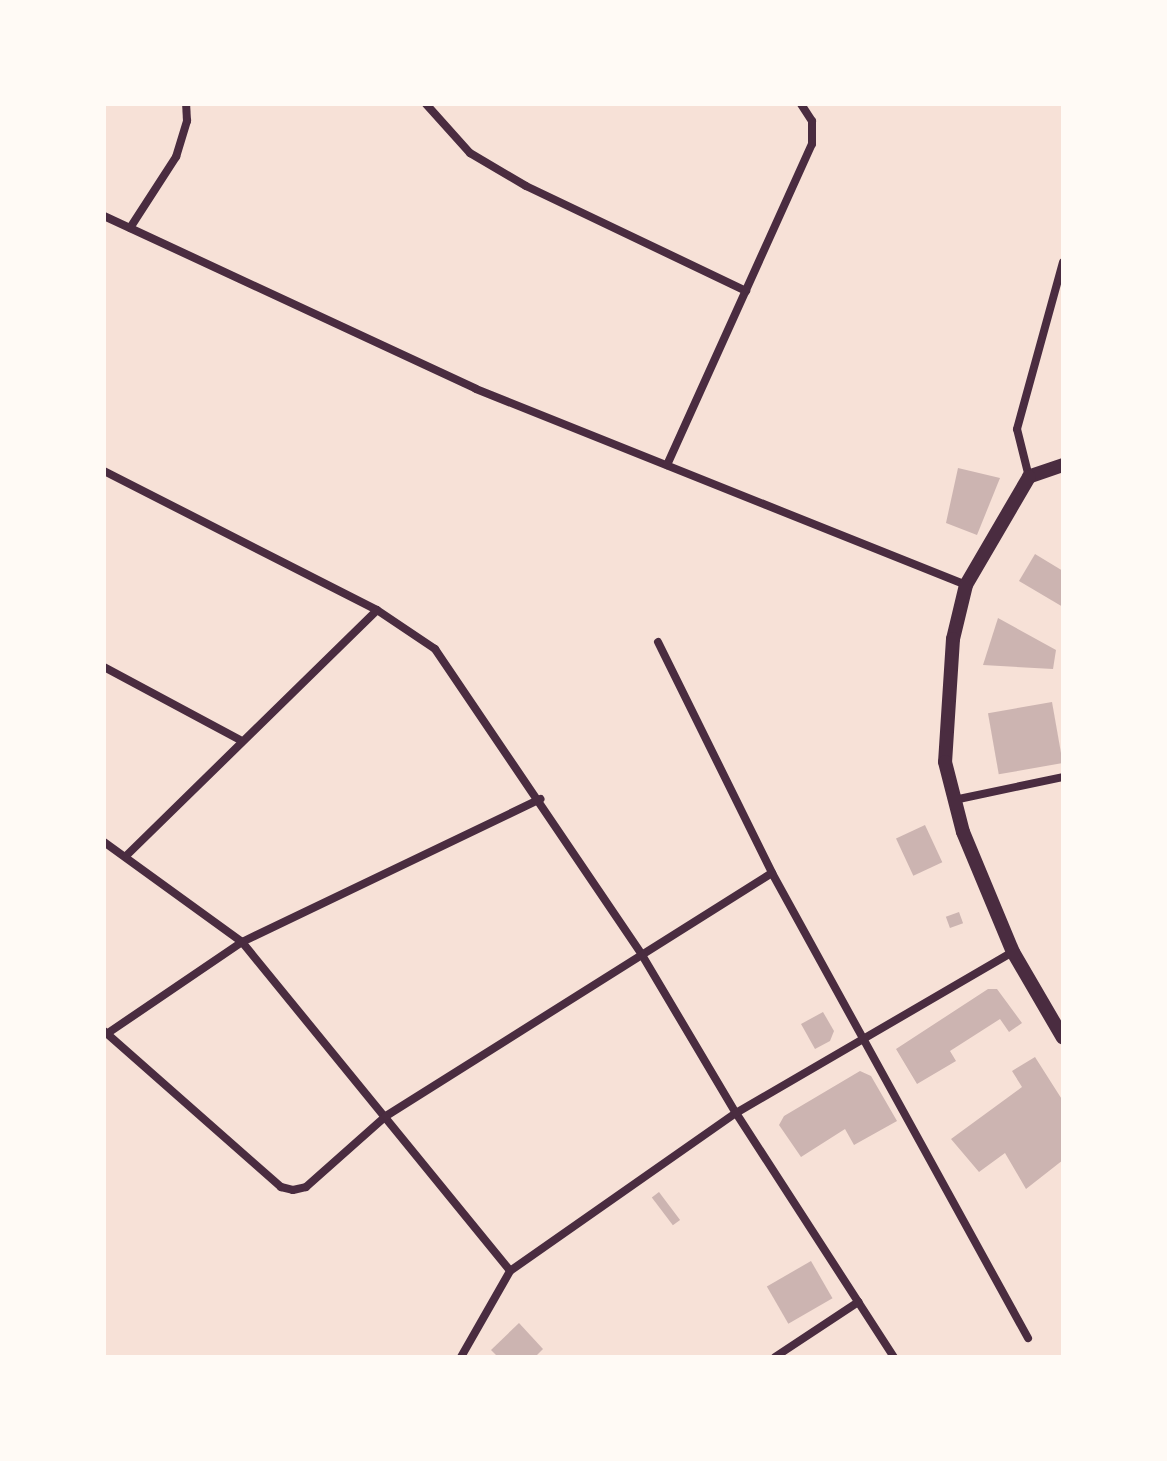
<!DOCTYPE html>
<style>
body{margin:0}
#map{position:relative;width:1167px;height:1461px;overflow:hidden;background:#f7e1d7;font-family:"Fira Sans",sans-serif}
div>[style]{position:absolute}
.building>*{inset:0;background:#ccb4b1;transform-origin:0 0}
.minor>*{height:8px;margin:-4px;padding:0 4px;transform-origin:4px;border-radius:4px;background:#4a2c40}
.tertiary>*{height:14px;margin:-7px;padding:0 7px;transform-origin:7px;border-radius:7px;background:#4a2c40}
span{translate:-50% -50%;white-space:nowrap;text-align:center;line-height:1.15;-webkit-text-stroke:7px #fffaf5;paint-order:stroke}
.frame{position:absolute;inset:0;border:106px solid #fffaf5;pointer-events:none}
</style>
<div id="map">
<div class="building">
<div style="clip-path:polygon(958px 468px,1000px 478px,977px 535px,946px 523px)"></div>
<div style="clip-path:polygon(1035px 554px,1063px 571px,1063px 607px,1019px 581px)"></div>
<div style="clip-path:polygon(998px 618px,1056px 650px,1053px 669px,983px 665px)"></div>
<div style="left:1052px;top:702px;width:62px;height:65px;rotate:80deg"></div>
<div style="left:925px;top:825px;width:41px;height:32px;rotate:65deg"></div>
<div style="left:959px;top:912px;width:12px;height:14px;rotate:70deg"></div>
<div style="clip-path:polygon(988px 989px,997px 989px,1022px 1023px,1009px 1032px,1000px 1019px,950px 1051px,956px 1061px,917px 1084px,896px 1049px)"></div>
<div style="clip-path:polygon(823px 1012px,834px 1031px,830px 1041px,815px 1049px,801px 1024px)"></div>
<div style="clip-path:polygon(1035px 1057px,1063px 1101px,1063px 1160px,1026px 1189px,1005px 1153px,979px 1172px,951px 1139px,1022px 1087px,1012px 1071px)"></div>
<div style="clip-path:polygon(860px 1071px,871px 1076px,897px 1121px,854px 1145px,845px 1129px,801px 1157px,779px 1125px,784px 1116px)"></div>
<div style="left:659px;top:1192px;width:35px;height:9px;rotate:53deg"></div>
<div style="left:811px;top:1261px;width:43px;height:51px;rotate:60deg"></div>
<div style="clip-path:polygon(519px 1323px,543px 1349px,535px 1357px,498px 1357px,491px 1350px)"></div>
</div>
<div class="minor">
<div style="left:426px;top:104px;width:66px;rotate:48.1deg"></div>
<div style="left:470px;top:153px;width:65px;rotate:30.5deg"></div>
<div style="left:526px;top:186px;width:244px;rotate:25.5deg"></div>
<div style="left:104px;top:216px;width:410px;rotate:24.9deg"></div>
<div style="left:476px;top:389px;width:528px;rotate:21.8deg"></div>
<div style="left:130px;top:228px;width:85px;rotate:-57.1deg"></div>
<div style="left:176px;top:157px;width:38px;rotate:-73deg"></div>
<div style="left:187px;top:121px;width:17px;rotate:-93deg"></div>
<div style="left:667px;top:465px;width:352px;rotate:-65.7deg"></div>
<div style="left:812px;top:144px;width:23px;rotate:-90deg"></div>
<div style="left:812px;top:121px;width:20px;rotate:-123deg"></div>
<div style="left:104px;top:471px;width:306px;rotate:27deg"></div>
<div style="left:377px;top:610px;width:70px;rotate:33.9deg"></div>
<div style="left:435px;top:649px;width:369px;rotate:55.9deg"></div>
<div style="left:642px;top:955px;width:184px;rotate:59.3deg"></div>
<div style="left:736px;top:1113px;width:291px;rotate:57.1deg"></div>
<div style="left:1029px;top:477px;width:49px;rotate:-104deg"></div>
<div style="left:1017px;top:429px;width:173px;rotate:-74.6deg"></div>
<div style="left:658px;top:642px;width:258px;rotate:63.7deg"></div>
<div style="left:772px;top:873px;width:531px;rotate:61.17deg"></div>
<div style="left:104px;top:667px;width:154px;rotate:28.2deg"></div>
<div style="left:954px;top:800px;width:111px;rotate:-11.9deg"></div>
<div style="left:104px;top:842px;width:170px;rotate:35.9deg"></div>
<div style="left:242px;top:942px;width:424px;rotate:50.8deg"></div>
<div style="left:127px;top:855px;width:350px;rotate:-44.4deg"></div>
<div style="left:104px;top:1031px;width:236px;rotate:41.4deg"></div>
<div style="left:281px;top:1187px;width:12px;rotate:14deg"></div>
<div style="left:293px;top:1190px;width:13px;rotate:-13deg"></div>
<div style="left:306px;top:1187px;width:107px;rotate:-41.6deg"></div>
<div style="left:386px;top:1116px;width:456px;rotate:-32.2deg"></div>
<div style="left:108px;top:1033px;width:162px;rotate:-34.2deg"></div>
<div style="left:242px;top:942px;width:331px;rotate:-25.6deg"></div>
<div style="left:461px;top:1357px;width:99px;rotate:-60.3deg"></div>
<div style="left:510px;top:1271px;width:276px;rotate:-35deg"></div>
<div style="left:736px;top:1113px;width:320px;rotate:-30.2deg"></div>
<div style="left:775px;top:1357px;width:100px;rotate:-33.5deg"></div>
</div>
<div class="tertiary">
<div style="left:1063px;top:465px;width:36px;rotate:161deg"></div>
<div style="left:1029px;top:477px;width:125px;rotate:120.3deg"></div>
<div style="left:966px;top:585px;width:56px;rotate:103.5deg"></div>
<div style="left:953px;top:639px;width:123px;rotate:93.7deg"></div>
<div style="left:945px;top:762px;width:72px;rotate:75.6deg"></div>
<div style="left:963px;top:832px;width:130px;rotate:67.4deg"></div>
<div style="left:1013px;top:952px;width:99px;rotate:59.8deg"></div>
</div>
<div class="frame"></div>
</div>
